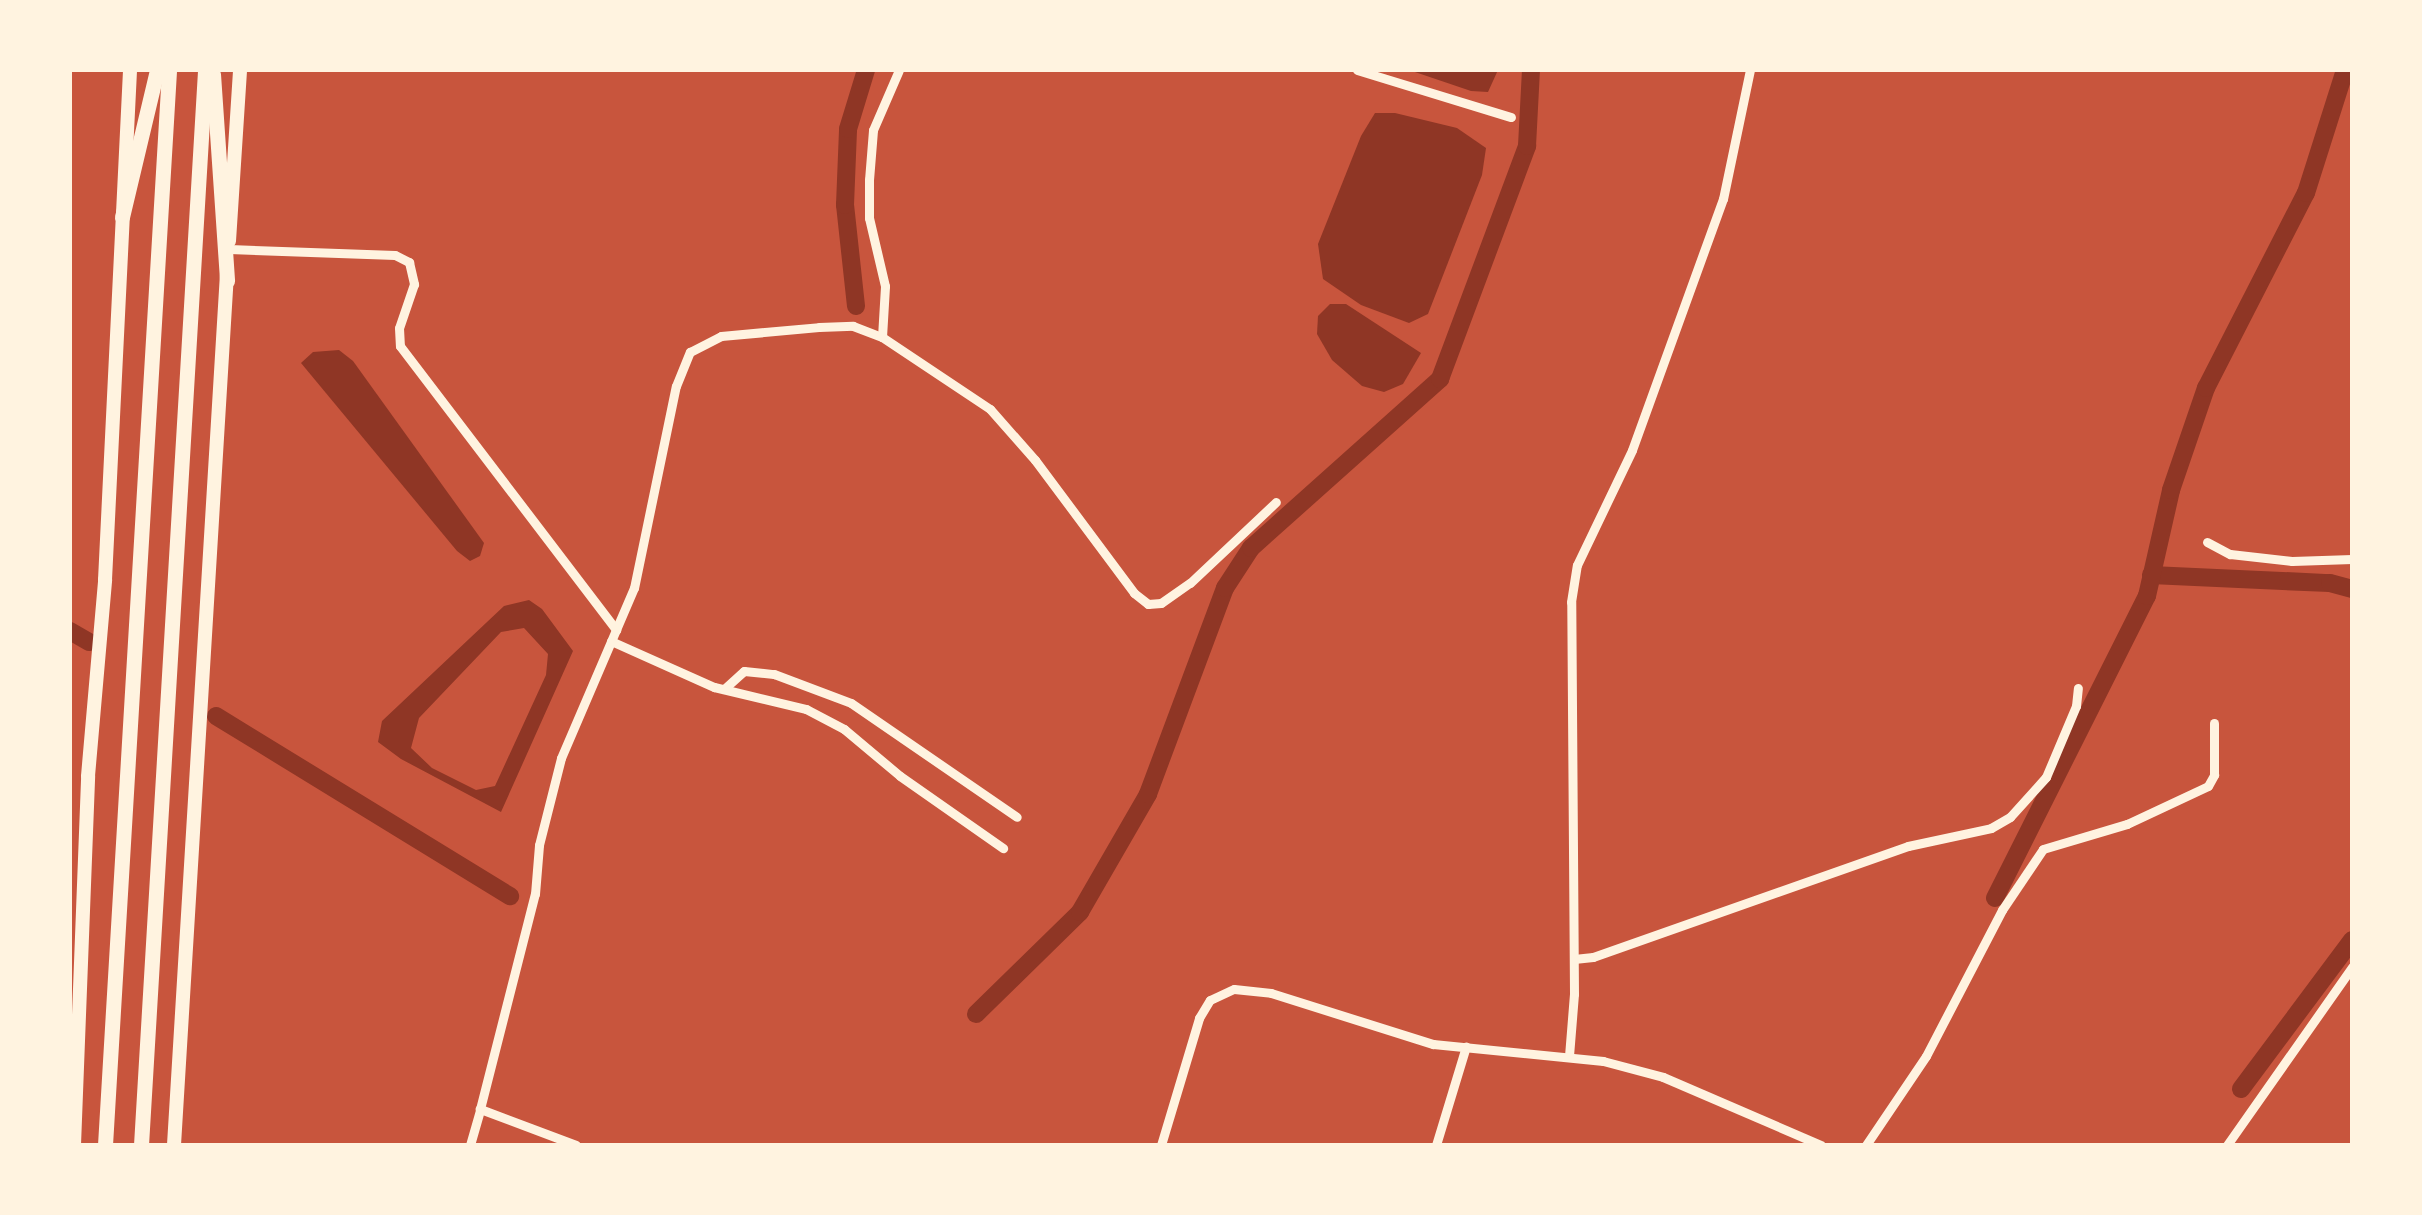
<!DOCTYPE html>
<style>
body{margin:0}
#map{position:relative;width:2422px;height:1215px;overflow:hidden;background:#c8553d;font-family:"Exo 2",sans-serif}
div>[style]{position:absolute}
.water>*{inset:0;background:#8f3625}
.canal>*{height:18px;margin:-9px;padding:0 9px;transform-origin:9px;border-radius:9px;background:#8f3625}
.minor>*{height:9px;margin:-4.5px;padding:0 4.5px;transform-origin:4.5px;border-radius:4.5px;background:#fff3e0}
.secondary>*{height:14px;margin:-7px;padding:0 7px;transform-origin:7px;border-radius:7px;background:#fff3e0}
.trunk>*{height:15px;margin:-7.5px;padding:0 7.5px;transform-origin:7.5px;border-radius:7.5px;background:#fff3e0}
span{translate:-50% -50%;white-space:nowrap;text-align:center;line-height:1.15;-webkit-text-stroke:8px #fff3e0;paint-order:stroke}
.frame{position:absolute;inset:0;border:72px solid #fff3e0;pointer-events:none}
</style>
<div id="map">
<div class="water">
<div style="clip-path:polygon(1498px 70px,1488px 92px,1471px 91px,1412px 71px)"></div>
<div style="clip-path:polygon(1375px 113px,1395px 113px,1457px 128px,1486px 148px,1482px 175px,1428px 314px,1409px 323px,1361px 305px,1323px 279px,1318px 244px,1361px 136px)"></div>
<div style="clip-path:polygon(1330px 304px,1346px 304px,1421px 353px,1403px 384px,1384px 392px,1362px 386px,1332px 360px,1317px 334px,1318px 316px)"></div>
<div style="clip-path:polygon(339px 350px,353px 361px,484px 543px,480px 556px,470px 561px,457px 551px,301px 363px,313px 352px)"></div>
<div style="clip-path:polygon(evenodd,529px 600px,542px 609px,573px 651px,501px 812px,401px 759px,378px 742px,382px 721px,504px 606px,529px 600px,524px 628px,548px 654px,546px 675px,495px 786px,476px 790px,432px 768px,411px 748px,419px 718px,501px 632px,524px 628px)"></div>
</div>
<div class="canal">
<div style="left:856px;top:306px;width:102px;rotate:-96.2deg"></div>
<div style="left:845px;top:205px;width:76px;rotate:-87.7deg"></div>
<div style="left:848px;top:129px;width:62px;rotate:-73deg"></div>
<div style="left:2151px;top:575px;width:179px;rotate:2.6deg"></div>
<div style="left:2330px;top:583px;width:23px;rotate:15deg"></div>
<div style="left:70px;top:631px;width:22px;rotate:30deg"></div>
<div style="left:216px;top:716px;width:345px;rotate:31.5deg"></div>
<div style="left:1995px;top:898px;width:338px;rotate:-63.3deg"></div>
<div style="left:2147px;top:596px;width:109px;rotate:-77.2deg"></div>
<div style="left:2171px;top:490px;width:108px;rotate:-71.1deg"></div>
<div style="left:2206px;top:388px;width:219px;rotate:-62.9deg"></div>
<div style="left:2306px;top:193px;width:129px;rotate:-72.4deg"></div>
<div style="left:976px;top:1014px;width:146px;rotate:-44.4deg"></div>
<div style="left:1080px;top:912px;width:136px;rotate:-60deg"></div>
<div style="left:1148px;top:794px;width:220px;rotate:-69.5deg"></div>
<div style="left:1225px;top:588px;width:48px;rotate:-57deg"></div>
<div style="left:1251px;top:548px;width:254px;rotate:-41.8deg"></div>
<div style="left:1440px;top:379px;width:249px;rotate:-69.5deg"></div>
<div style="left:1527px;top:146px;width:76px;rotate:-87deg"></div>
<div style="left:2241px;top:1089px;width:186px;rotate:-53.3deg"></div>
</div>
<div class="minor">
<div style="left:1357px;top:70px;width:161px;rotate:17deg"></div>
<div style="left:229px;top:249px;width:166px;rotate:2.1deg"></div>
<div style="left:395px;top:255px;width:16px;rotate:27deg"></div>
<div style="left:409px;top:262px;width:23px;rotate:77deg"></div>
<div style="left:414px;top:284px;width:46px;rotate:108.8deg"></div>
<div style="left:399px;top:328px;width:18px;rotate:87deg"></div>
<div style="left:400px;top:346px;width:357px;rotate:52.7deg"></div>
<div style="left:882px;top:337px;width:51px;rotate:-86.6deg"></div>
<div style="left:885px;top:286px;width:70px;rotate:-103.2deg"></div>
<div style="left:869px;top:218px;width:38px;rotate:-90deg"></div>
<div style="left:869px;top:180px;width:50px;rotate:-85.4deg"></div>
<div style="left:873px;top:130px;width:65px;rotate:-66.6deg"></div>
<div style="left:2207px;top:542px;width:26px;rotate:28deg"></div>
<div style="left:2230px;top:554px;width:62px;rotate:6.4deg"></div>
<div style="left:2292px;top:561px;width:60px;rotate:-1.9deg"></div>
<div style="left:611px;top:641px;width:113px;rotate:24.1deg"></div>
<div style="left:714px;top:687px;width:95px;rotate:13.4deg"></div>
<div style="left:806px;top:709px;width:43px;rotate:27.8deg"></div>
<div style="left:844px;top:729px;width:73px;rotate:40deg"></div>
<div style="left:900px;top:776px;width:126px;rotate:35deg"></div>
<div style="left:724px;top:689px;width:27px;rotate:-42deg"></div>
<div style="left:744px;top:671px;width:30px;rotate:6deg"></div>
<div style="left:774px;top:674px;width:82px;rotate:20.6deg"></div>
<div style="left:851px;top:703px;width:201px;rotate:34.5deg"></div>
<div style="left:1574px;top:959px;width:19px;rotate:-6deg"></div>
<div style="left:1593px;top:957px;width:334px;rotate:-19.4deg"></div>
<div style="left:1908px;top:846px;width:85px;rotate:-12.2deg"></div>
<div style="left:1991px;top:828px;width:22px;rotate:-30deg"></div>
<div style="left:2010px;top:817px;width:54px;rotate:-48deg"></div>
<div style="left:2046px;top:777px;width:77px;rotate:-67.1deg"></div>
<div style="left:2076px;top:706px;width:18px;rotate:-84deg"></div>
<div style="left:1569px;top:1056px;width:62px;rotate:-85.4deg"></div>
<div style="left:1574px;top:994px;width:392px;rotate:-90.4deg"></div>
<div style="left:1571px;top:602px;width:37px;rotate:-81deg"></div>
<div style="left:1577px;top:565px;width:127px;rotate:-64.4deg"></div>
<div style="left:1632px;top:450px;width:267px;rotate:-70.1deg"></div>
<div style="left:1723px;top:199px;width:132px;rotate:-78.2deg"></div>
<div style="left:470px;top:1145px;width:37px;rotate:-74deg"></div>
<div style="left:576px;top:1145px;width:103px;rotate:-159.4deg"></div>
<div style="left:480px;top:1109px;width:222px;rotate:-75.7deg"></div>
<div style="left:535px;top:894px;width:49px;rotate:-85.3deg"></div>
<div style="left:539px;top:845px;width:90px;rotate:-75.8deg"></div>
<div style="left:561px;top:758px;width:185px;rotate:-66.8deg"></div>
<div style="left:634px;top:588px;width:206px;rotate:-78.3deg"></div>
<div style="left:676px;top:386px;width:37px;rotate:-68deg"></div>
<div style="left:690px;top:352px;width:35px;rotate:-27deg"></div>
<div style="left:721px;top:336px;width:98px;rotate:-5.2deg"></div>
<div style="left:819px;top:327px;width:34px;rotate:-2deg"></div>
<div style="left:853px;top:326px;width:31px;rotate:21deg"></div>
<div style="left:882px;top:337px;width:130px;rotate:33.7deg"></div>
<div style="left:990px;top:409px;width:68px;rotate:48.6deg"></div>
<div style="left:1035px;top:460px;width:166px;rotate:53.3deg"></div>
<div style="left:1134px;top:593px;width:18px;rotate:38deg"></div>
<div style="left:1148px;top:604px;width:13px;rotate:-4deg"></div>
<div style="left:1161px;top:603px;width:35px;rotate:-35deg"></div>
<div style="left:1190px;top:583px;width:118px;rotate:-43.3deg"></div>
<div style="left:1161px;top:1145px;width:133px;rotate:-73.3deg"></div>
<div style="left:1199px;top:1018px;width:21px;rotate:-59deg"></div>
<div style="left:1210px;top:1000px;width:26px;rotate:-25deg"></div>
<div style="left:1234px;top:989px;width:37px;rotate:6deg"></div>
<div style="left:1271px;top:993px;width:170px;rotate:17.5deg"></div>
<div style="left:1433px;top:1044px;width:171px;rotate:5.7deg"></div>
<div style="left:1603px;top:1061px;width:62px;rotate:14.9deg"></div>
<div style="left:1663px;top:1077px;width:172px;rotate:23.3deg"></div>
<div style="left:1436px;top:1145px;width:103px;rotate:-73.1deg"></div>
<div style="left:1866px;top:1145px;width:107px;rotate:-56deg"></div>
<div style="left:1926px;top:1056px;width:165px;rotate:-62.5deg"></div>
<div style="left:2002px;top:910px;width:73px;rotate:-56.1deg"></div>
<div style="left:2043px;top:849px;width:88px;rotate:-16.6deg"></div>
<div style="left:2127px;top:824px;width:89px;rotate:-25.1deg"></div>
<div style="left:2208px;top:786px;width:13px;rotate:-61deg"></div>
<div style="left:2214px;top:775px;width:52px;rotate:-90deg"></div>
<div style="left:2227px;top:1145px;width:218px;rotate:-54.9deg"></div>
</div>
<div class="secondary">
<div style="left:229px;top:241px;width:171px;rotate:-86.3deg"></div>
<div style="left:74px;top:1145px;width:369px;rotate:-87.8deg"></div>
<div style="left:88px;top:776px;width:197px;rotate:-85deg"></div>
<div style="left:105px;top:580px;width:511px;rotate:-87.19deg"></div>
<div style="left:174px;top:1145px;width:874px;rotate:-86.52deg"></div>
</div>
<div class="trunk">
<div style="left:213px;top:74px;width:207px;rotate:86.1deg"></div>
<div style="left:122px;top:217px;width:151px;rotate:-76.6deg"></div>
<div style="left:105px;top:1145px;width:1077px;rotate:-86.59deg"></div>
<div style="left:141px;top:1145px;width:1077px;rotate:-86.59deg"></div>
</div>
<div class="frame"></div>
</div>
